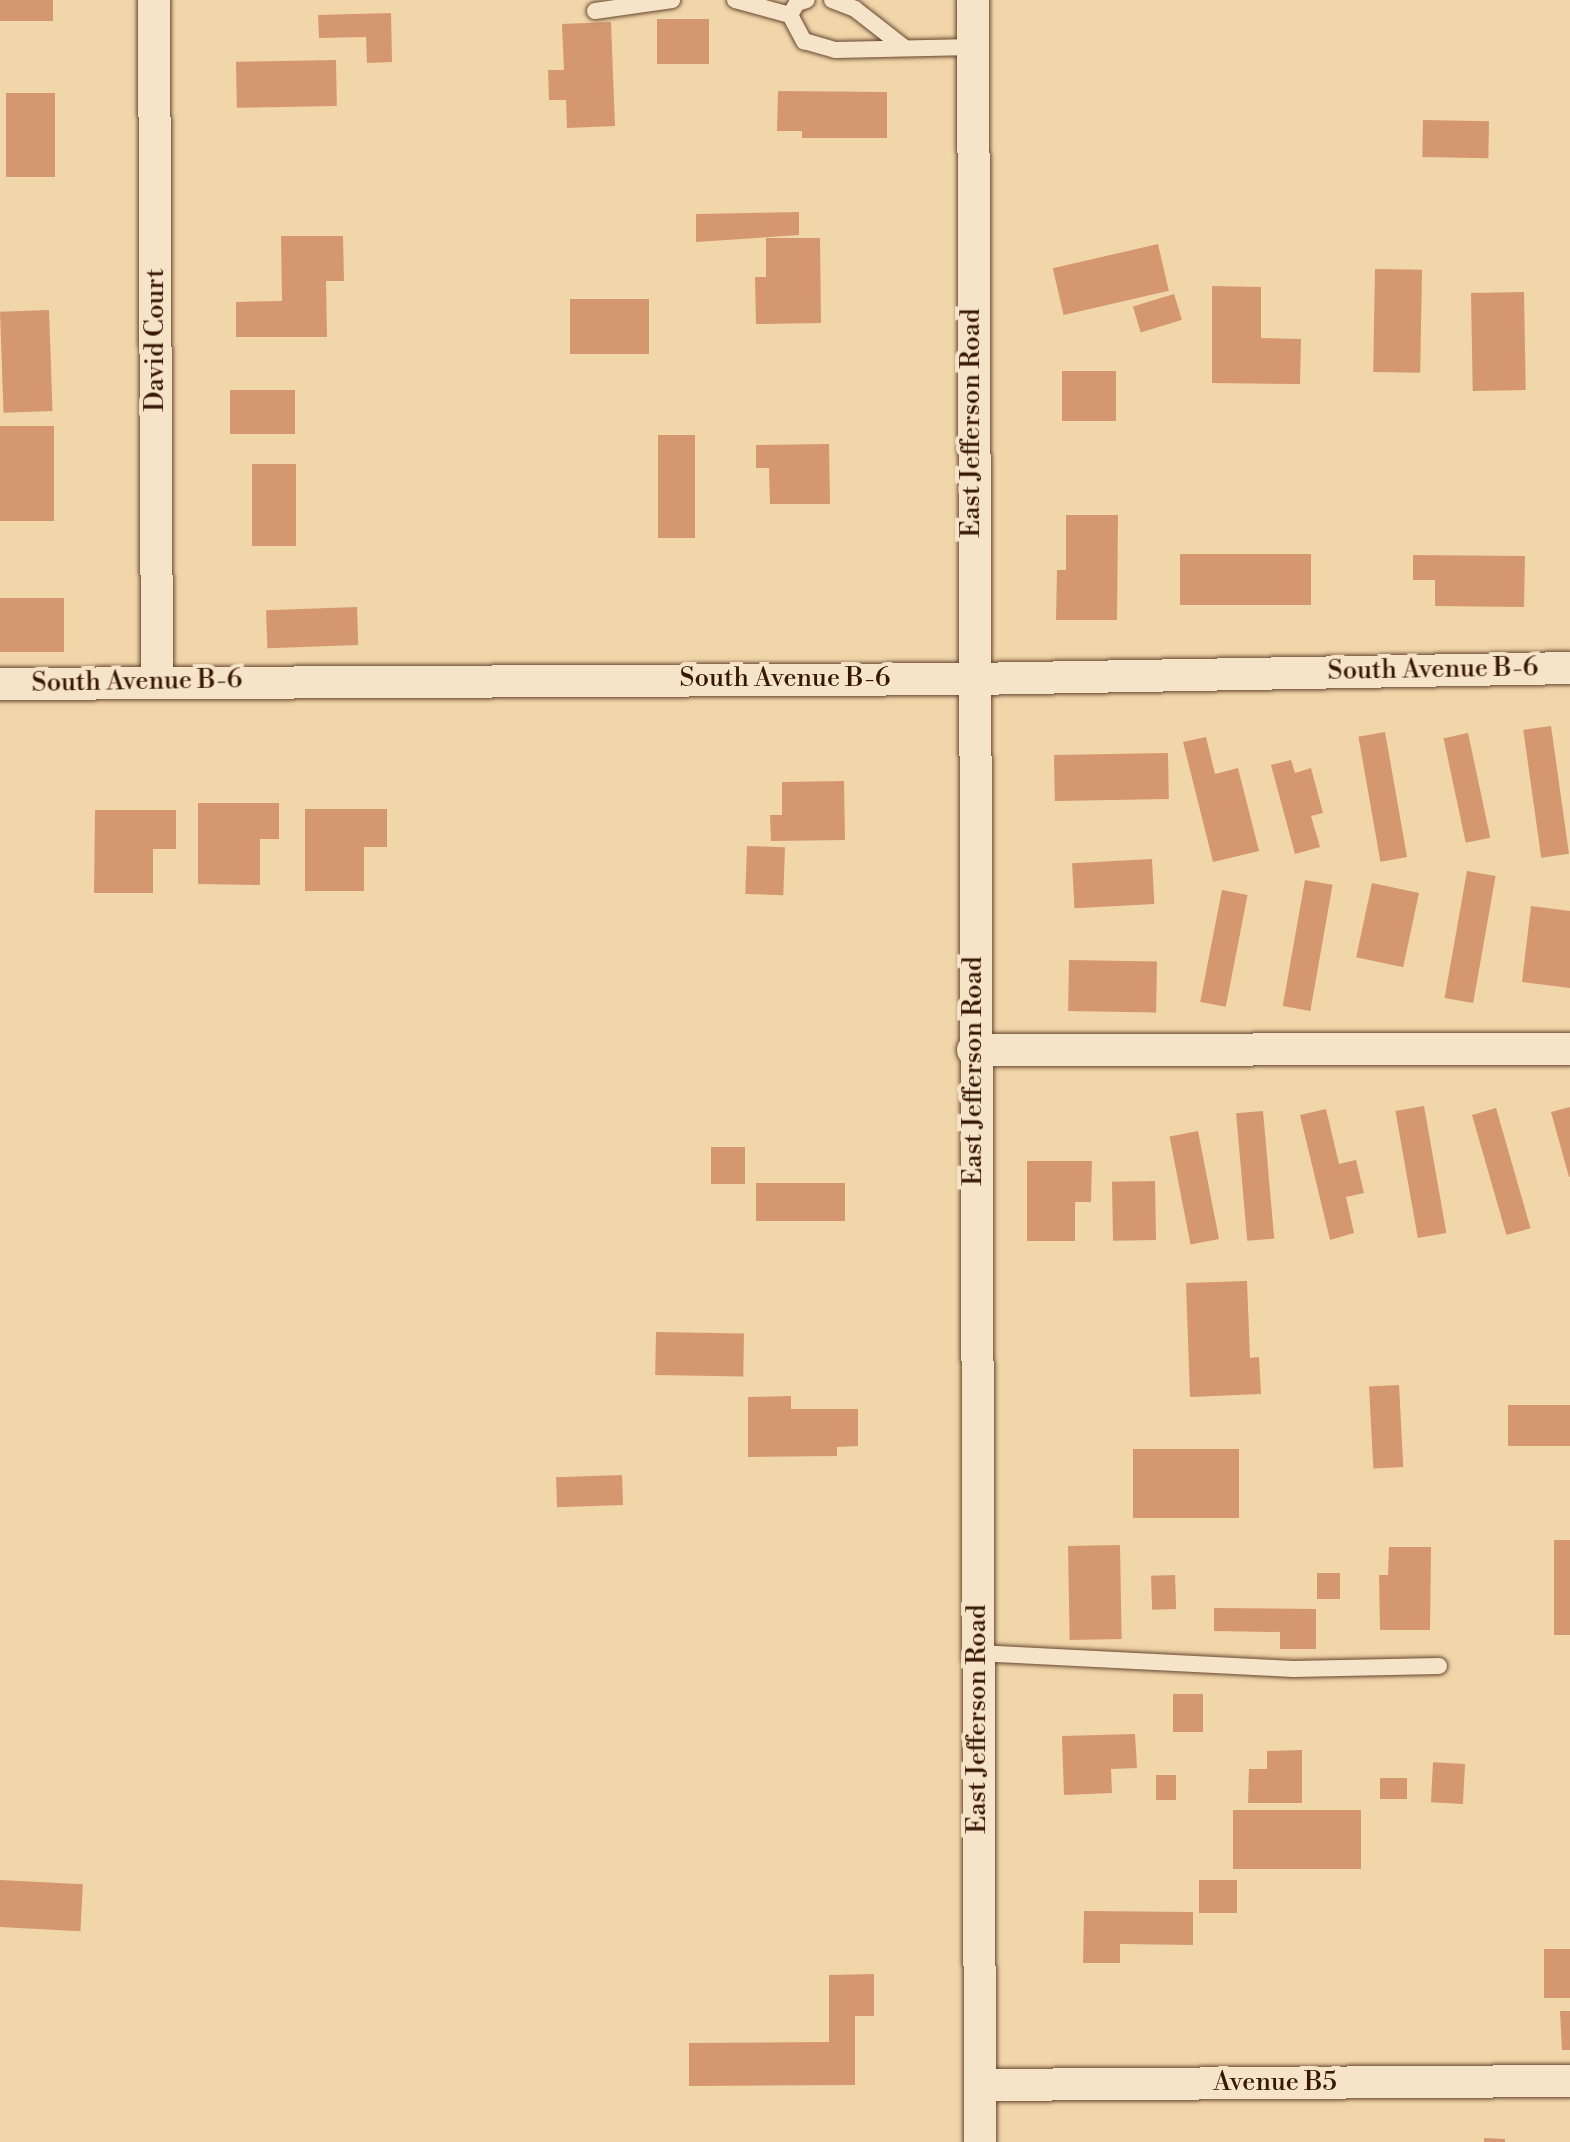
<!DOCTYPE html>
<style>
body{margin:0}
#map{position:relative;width:1570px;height:2142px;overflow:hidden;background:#f1d6aa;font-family:"Libre Bodoni",serif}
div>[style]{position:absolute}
.building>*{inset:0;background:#d49770;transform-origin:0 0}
.roads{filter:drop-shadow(0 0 2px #66462e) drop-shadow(0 0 2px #66462e)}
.service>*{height:16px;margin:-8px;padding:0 8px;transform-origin:8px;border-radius:8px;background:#f6e4c8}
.minor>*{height:32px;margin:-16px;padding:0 16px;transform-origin:16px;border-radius:16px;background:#f6e4c8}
span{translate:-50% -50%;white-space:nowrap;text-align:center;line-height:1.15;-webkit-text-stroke:8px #f6e4c8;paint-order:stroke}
.street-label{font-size:26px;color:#371605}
</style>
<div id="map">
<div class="building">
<div style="left:0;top:0;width:53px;height:21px"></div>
<div style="clip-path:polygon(391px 13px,392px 62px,367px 63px,366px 37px,319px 38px,318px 15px)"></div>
<div style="left:657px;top:19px;width:52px;height:45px"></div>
<div style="clip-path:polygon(611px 22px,615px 126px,567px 128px,566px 100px,549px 100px,548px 70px,564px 70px,562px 24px)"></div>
<div style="left:336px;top:60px;width:46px;height:100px;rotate:89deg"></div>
<div style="clip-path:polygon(778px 91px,887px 92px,887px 138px,802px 138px,802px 131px,777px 131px)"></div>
<div style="left:6px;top:93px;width:49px;height:84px"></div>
<div style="left:1423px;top:120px;width:66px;height:37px;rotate:1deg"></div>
<div style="clip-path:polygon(799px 212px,799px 235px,696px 242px,696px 214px)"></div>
<div style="clip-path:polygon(281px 236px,343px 236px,344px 281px,326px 281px,327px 337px,236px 337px,236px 302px,282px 301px)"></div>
<div style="clip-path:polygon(766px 238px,820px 238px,821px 323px,756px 324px,755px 277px,766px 277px)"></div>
<div style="left:1158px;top:244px;width:48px;height:108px;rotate:77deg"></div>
<div style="left:1375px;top:269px;width:47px;height:103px;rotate:1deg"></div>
<div style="clip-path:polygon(1212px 286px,1261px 287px,1261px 338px,1301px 339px,1300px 384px,1212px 383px)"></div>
<div style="left:1524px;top:292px;width:98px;height:53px;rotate:89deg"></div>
<div style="left:1174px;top:294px;width:27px;height:43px;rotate:73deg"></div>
<div style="left:570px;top:299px;width:79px;height:55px"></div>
<div style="left:49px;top:310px;width:101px;height:49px;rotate:88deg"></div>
<div style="left:1062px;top:371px;width:54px;height:50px"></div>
<div style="left:230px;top:390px;width:65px;height:44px"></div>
<div style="left:0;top:426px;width:54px;height:95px"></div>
<div style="left:658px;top:435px;width:37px;height:103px"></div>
<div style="clip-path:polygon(829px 444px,830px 504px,770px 504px,769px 468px,756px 468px,756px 445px)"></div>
<div style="left:252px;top:464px;width:44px;height:82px"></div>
<div style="clip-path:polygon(1066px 515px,1118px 515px,1117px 620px,1056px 620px,1057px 570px,1066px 570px)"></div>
<div style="left:1180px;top:554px;width:131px;height:51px"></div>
<div style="clip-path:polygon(1413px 555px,1525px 556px,1524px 607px,1435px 606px,1435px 580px,1413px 580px)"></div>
<div style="left:0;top:598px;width:64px;height:54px"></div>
<div style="left:357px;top:607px;width:38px;height:91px;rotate:88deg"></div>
<div style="left:1551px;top:726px;width:129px;height:28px;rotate:82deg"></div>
<div style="left:1385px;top:732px;width:127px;height:27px;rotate:80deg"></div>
<div style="left:1468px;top:733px;width:107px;height:25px;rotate:78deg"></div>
<div style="clip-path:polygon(1206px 737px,1215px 774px,1238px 768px,1259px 851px,1213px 862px,1183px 742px)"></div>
<div style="left:1168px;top:753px;width:46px;height:114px;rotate:89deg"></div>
<div style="clip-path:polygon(1291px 760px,1295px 773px,1311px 768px,1323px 813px,1311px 816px,1320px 847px,1295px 854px,1271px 765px)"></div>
<div style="clip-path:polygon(844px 781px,845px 840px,771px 841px,770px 815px,782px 815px,782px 782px)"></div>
<div style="clip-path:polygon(198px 803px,279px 803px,279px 839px,260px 839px,260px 885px,198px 884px)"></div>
<div style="clip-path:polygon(305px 809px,387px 809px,387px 847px,364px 847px,364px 891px,305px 891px)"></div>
<div style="clip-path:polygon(95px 810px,176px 810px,176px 849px,153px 849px,153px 893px,94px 893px)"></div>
<div style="left:747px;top:846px;width:38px;height:48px;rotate:2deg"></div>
<div style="left:1152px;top:859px;width:45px;height:80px;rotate:87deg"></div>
<div style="left:1467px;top:871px;width:29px;height:129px;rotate:10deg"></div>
<div style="left:1305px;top:880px;width:28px;height:128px;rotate:10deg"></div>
<div style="left:1372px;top:883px;width:48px;height:76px;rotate:12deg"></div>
<div style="left:1222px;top:890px;width:26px;height:114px;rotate:11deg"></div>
<div style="clip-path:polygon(1531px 906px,1570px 911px,1570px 988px,1522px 982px)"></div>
<div style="left:1069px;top:960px;width:88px;height:51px;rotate:1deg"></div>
<div style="left:1424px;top:1106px;width:129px;height:29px;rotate:80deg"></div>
<div style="clip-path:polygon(1570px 1107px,1570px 1177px,1569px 1177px,1551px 1112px)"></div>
<div style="left:1496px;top:1108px;width:125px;height:25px;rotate:74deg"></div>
<div style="clip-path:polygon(1326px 1109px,1339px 1164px,1356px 1160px,1364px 1193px,1346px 1197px,1354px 1233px,1330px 1240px,1300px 1115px)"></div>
<div style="left:1263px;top:1111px;width:128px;height:27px;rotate:85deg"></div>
<div style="left:1198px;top:1131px;width:110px;height:29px;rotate:79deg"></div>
<div style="left:711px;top:1147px;width:34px;height:37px"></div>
<div style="clip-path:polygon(1027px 1161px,1092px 1161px,1091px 1202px,1075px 1202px,1075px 1241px,1027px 1241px)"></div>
<div style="left:1155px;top:1181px;width:59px;height:43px;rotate:89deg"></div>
<div style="left:845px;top:1183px;width:38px;height:89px;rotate:90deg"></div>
<div style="clip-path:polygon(1247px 1281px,1250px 1358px,1259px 1357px,1261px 1394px,1190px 1397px,1186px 1283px)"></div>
<div style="left:656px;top:1332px;width:88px;height:43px;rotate:1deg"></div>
<div style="left:1399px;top:1385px;width:82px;height:30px;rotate:87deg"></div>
<div style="clip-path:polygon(791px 1396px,791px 1409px,858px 1409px,858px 1446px,837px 1447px,837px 1456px,748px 1457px,748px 1397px)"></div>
<div style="left:1508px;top:1405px;width:62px;height:41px"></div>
<div style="left:1133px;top:1449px;width:106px;height:69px"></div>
<div style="left:622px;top:1475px;width:30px;height:66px;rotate:88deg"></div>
<div style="left:1554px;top:1540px;width:16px;height:95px"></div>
<div style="left:1120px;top:1545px;width:94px;height:52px;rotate:89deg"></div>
<div style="clip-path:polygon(1389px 1547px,1431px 1547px,1430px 1630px,1380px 1630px,1379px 1575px,1388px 1575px)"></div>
<div style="left:1340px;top:1573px;width:26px;height:23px;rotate:90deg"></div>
<div style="left:1175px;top:1575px;width:34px;height:24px;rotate:88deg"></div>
<div style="clip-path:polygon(1214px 1608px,1316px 1609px,1316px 1649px,1280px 1649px,1280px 1632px,1214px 1631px)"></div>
<div style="left:1173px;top:1694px;width:30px;height:38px"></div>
<div style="clip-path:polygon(1135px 1734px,1137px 1768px,1111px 1769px,1112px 1793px,1064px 1795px,1062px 1736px)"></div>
<div style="clip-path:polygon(1302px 1750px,1302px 1803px,1248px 1803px,1249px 1769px,1267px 1769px,1267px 1751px)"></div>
<div style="left:1465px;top:1764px;width:40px;height:32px;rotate:93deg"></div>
<div style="left:1156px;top:1775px;width:20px;height:25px"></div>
<div style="left:1407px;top:1778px;width:21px;height:27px;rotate:90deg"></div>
<div style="left:1233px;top:1810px;width:128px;height:59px"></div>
<div style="left:0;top:1880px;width:83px;height:47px;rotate:3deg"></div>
<div style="left:1199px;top:1880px;width:38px;height:33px"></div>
<div style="clip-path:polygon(1084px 1911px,1193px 1912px,1193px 1945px,1120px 1944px,1120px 1963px,1083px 1963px)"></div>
<div style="left:1544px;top:1949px;width:26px;height:49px"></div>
<div style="clip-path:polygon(874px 1974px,874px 2016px,855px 2016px,855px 2085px,689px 2086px,689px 2043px,829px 2042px,829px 1975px)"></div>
<div style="clip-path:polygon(1560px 2011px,1570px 2011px,1570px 2050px,1562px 2050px)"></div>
<div style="clip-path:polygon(1484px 2138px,1505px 2139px,1505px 2142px,1484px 2142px)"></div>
</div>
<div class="roads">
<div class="service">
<div style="left:735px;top:0;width:57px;rotate:15.3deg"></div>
<div style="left:790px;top:15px;width:30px;rotate:62deg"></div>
<div style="left:804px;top:41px;width:33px;rotate:16deg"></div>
<div style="left:836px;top:50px;width:137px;rotate:-1.3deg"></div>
<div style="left:832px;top:0;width:25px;rotate:21deg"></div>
<div style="left:855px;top:9px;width:63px;rotate:38deg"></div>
<div style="left:595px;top:11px;width:78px;rotate:-8.1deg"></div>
<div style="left:790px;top:15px;width:14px;rotate:-60deg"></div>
<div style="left:797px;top:3px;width:10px;rotate:-17deg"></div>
<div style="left:977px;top:1653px;width:317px;rotate:2.9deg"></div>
<div style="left:1294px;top:1669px;width:145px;rotate:-1.2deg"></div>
</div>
<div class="minor">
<div style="left:154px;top:0;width:681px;rotate:89.75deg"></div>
<div style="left:973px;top:0;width:2142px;rotate:89.81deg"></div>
<div style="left:0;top:684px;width:972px;rotate:-0.29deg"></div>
<div style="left:972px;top:679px;width:598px;rotate:-1.05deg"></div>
<div style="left:973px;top:1050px;width:597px;rotate:-0.1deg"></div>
<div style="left:980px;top:2085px;width:590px;rotate:-0.39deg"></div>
</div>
</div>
<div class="street-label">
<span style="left:156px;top:340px;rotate:-90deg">David Court</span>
<span style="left:972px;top:423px;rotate:-90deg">East Jefferson Road</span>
<span style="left:1433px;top:670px;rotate:-1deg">South Avenue B-6</span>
<span style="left:785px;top:679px">South Avenue B-6</span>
<span style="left:137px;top:682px;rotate:-1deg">South Avenue B-6</span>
<span style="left:974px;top:1071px;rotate:-90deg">East Jefferson Road</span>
<span style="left:978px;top:1719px;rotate:-90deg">East Jefferson Road</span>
<span style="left:1275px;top:2083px">Avenue B5</span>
</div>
</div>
